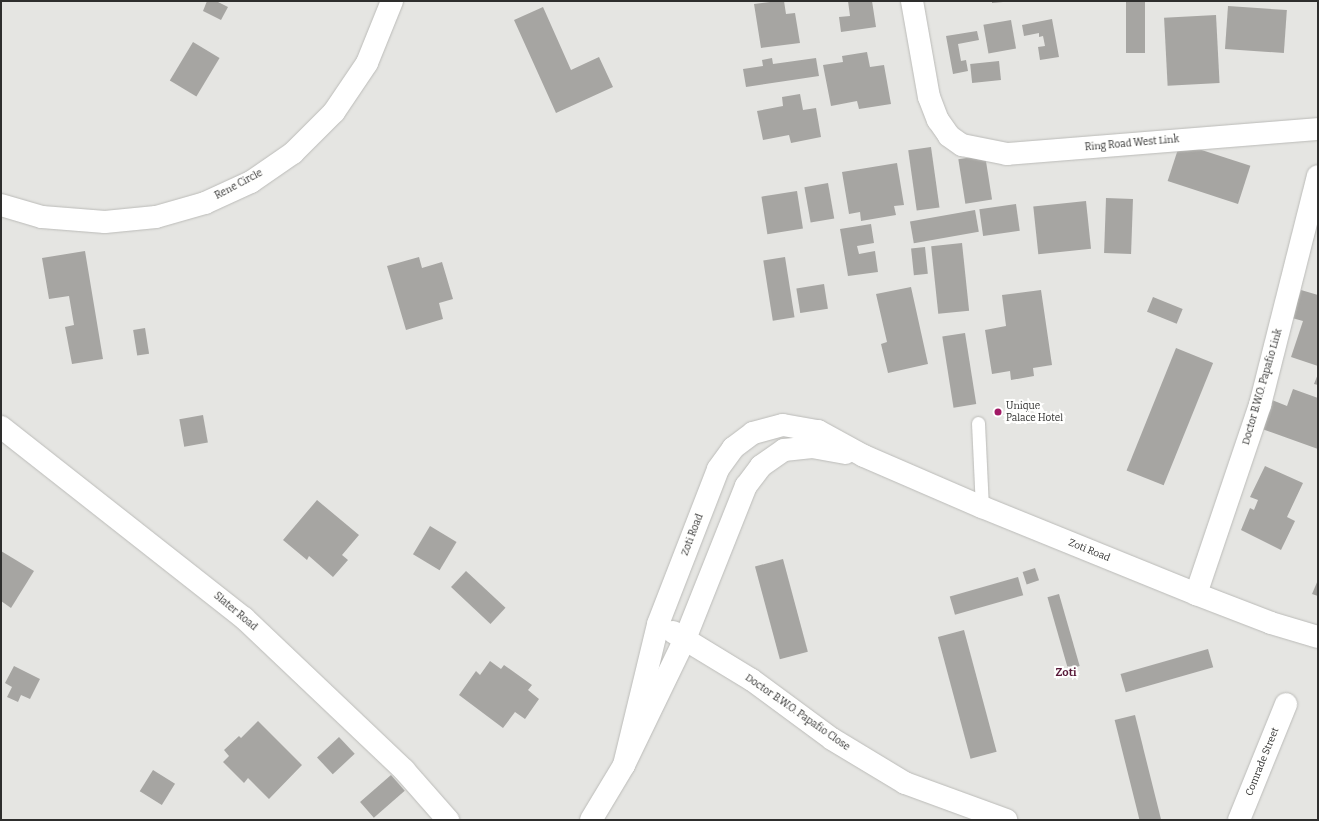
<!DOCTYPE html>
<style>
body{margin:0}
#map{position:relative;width:1319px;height:821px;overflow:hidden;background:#e5e5e2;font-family:Bitter,serif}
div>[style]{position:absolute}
.building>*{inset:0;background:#a6a5a2;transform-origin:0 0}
.roads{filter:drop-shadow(0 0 1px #bbbbb8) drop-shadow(0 0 1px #bbbbb8)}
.lane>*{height:13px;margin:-6.5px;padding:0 6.5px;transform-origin:6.5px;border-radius:6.5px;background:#fff}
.street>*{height:22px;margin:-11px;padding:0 11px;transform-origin:11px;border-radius:11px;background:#fff}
.dots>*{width:11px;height:11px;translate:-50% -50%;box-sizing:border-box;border:2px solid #fffffe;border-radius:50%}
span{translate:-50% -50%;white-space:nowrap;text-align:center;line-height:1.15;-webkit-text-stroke:4px #fffffe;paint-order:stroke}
.street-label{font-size:10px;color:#2e2e2d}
.poi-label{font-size:10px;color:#2e2e2d}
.left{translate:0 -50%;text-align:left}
.neighbourhood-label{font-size:11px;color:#581939;font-weight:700}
.frame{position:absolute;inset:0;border:2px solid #2e2e2d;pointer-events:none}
</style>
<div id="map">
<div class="building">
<div style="clip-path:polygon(207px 1px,216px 1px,228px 7px,221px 20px,203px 11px)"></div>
<div style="clip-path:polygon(778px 1px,784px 1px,786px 14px,795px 13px,800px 43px,761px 48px,754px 4px)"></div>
<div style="clip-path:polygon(848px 1px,872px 1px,876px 27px,841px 32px,839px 17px,850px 16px)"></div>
<div style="clip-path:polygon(992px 1px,1003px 1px,1003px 2px,992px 3px)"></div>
<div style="left:1126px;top:1px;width:19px;height:52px"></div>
<div style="left:1228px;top:6px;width:59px;height:43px;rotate:4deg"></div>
<div style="clip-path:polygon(543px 7px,571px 70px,599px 57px,613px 87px,556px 113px,514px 20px)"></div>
<div style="left:1216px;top:15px;width:68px;height:52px;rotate:87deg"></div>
<div style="clip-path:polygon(1052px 19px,1059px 57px,1040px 60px,1038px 47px,1045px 46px,1043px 36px,1039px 37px,1039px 33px,1024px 36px,1022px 25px)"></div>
<div style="left:1011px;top:20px;width:29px;height:28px;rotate:80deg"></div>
<div style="clip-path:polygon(977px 31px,979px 40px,958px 44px,961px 61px,966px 60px,968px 71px,953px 74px,946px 36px)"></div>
<div style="left:193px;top:42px;width:31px;height:45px;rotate:31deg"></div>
<div style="clip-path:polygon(867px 52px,870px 67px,884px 65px,891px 104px,859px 109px,857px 101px,831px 106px,823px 65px,843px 62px,842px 56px)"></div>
<div style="clip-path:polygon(772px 58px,773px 64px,816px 58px,819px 76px,746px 87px,743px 69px,763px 66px,762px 60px)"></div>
<div style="left:999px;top:61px;width:19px;height:29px;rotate:84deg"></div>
<div style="clip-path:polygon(800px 94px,803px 110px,816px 108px,821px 137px,791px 143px,789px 135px,763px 140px,757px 111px,783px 106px,782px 97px)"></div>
<div style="left:1180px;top:143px;width:74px;height:40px;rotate:18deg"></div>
<div style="left:931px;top:147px;width:61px;height:23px;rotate:82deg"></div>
<div style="left:985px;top:155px;width:45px;height:27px;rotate:81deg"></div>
<div style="clip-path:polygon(897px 163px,904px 205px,894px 206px,896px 215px,861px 221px,860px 212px,849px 214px,842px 172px)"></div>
<div style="left:828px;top:183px;width:36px;height:24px;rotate:80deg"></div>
<div style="left:797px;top:191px;width:38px;height:36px;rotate:81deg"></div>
<div style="left:1106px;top:198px;width:27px;height:55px;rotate:2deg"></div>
<div style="left:1086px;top:201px;width:48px;height:53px;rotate:84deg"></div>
<div style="left:1016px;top:204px;width:27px;height:37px;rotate:82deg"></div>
<div style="left:975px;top:210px;width:22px;height:66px;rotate:80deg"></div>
<div style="clip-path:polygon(871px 224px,874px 243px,857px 246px,859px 254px,875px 251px,878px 272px,848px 276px,840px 229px)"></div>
<div style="left:962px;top:243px;width:68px;height:31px;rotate:84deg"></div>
<div style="left:925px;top:247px;width:27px;height:14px;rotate:84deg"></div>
<div style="clip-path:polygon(85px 251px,103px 359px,72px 364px,65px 327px,74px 325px,69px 296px,49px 299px,42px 258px)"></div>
<div style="clip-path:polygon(419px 257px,422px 268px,442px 262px,453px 299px,439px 303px,443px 319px,406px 330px,387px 266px)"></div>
<div style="left:785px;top:257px;width:61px;height:22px;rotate:81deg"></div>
<div style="left:824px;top:284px;width:25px;height:28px;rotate:81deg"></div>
<div style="clip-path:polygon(911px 287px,928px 364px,888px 373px,881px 344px,887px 342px,876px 294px)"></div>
<div style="clip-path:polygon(1041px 290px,1052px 365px,1033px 368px,1034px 376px,1011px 380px,1010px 371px,992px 374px,985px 330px,1006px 326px,1002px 295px)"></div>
<div style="clip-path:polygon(1301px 290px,1318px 295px,1318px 366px,1291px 357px,1303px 321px,1292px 318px)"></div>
<div style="left:1153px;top:297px;width:32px;height:16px;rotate:22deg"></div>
<div style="left:145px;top:328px;width:26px;height:12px;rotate:81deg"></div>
<div style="left:965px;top:333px;width:72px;height:23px;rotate:81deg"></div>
<div style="left:1176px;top:348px;width:40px;height:132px;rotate:22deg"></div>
<div style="clip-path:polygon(1318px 374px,1318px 385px,1314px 384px)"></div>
<div style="clip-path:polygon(1293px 389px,1318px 398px,1318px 449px,1262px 429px,1272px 400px,1287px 406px)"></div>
<div style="left:203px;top:415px;width:28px;height:24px;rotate:80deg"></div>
<div style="clip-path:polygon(1265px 466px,1303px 483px,1287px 517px,1295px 521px,1281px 550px,1241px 530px,1250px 508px,1254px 510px,1258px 500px,1250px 497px)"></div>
<div style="clip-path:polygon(317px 500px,359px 535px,342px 555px,348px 560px,333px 577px,309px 556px,307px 560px,283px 540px)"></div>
<div style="left:430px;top:526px;width:31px;height:33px;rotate:31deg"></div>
<div style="clip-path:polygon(1px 551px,34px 571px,11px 608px,1px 601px)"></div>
<div style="left:783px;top:559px;width:96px;height:29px;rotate:75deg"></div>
<div style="left:1035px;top:568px;width:13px;height:13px;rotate:72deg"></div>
<div style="left:466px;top:571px;width:54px;height:22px;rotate:43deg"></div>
<div style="left:1018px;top:577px;width:19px;height:71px;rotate:74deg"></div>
<div style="clip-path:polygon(1318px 580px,1318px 596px,1312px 594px)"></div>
<div style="left:1059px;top:594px;width:75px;height:12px;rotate:74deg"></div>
<div style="left:964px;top:630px;width:126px;height:27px;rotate:75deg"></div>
<div style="left:1208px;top:649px;width:19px;height:91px;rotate:74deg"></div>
<div style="clip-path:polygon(490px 661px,501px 669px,504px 665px,532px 685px,528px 690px,539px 699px,525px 719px,515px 712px,503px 728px,459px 695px,476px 671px,480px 675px)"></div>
<div style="clip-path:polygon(14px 666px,40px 679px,30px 699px,21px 695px,18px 702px,7px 697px,12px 687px,5px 683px)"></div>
<div style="left:1135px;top:715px;width:108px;height:21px;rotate:76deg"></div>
<div style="clip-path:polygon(258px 721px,302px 765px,269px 799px,248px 778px,244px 783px,223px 762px,229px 756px,224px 750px,239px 736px,241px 738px)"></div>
<div style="left:339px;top:737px;width:23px;height:30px;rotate:47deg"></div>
<div style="left:153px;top:770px;width:26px;height:25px;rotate:32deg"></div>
<div style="left:391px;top:775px;width:21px;height:41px;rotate:49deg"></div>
</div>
<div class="roads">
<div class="lane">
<div style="left:978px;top:423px;width:84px;rotate:87.3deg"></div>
</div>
<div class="street">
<div style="left:912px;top:1px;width:97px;rotate:80deg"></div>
<div style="left:929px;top:97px;width:25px;rotate:69deg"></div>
<div style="left:938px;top:120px;width:19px;rotate:55deg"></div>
<div style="left:949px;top:136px;width:16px;rotate:35deg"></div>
<div style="left:962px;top:145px;width:46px;rotate:11.3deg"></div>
<div style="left:1007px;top:154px;width:312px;rotate:-4.6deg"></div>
<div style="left:1px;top:205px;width:43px;rotate:16.3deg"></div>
<div style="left:42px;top:217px;width:63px;rotate:4.5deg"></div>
<div style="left:105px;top:222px;width:51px;rotate:-5.6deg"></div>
<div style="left:156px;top:217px;width:51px;rotate:-15.9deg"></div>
<div style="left:205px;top:203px;width:51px;rotate:-24.5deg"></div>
<div style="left:251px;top:182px;width:51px;rotate:-34.6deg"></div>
<div style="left:293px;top:153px;width:58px;rotate:-45deg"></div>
<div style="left:334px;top:112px;width:59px;rotate:-56deg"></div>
<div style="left:367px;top:63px;width:67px;rotate:-68deg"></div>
<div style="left:1px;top:427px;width:309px;rotate:38.2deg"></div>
<div style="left:244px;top:618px;width:221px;rotate:43.5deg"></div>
<div style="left:404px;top:770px;width:67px;rotate:48.7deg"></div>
<div style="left:1196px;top:594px;width:200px;rotate:-71.3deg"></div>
<div style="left:1260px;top:405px;width:236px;rotate:-75.8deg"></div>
<div style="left:673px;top:632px;width:92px;rotate:31.3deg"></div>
<div style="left:752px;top:680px;width:99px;rotate:36.4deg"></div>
<div style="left:832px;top:739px;width:85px;rotate:31.1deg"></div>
<div style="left:905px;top:783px;width:108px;rotate:20.1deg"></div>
<div style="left:624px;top:765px;width:145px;rotate:-76.4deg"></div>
<div style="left:658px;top:624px;width:166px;rotate:-68.8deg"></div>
<div style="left:718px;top:469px;width:26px;rotate:-54deg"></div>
<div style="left:733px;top:448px;width:25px;rotate:-37deg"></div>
<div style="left:753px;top:433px;width:31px;rotate:-15deg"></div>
<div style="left:783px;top:425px;width:36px;rotate:10deg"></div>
<div style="left:818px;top:431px;width:52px;rotate:28.5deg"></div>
<div style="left:864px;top:456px;width:129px;rotate:23.4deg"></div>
<div style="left:982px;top:507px;width:231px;rotate:22.1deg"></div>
<div style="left:1196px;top:594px;width:80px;rotate:21.1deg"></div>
<div style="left:1271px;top:623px;width:49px;rotate:16.6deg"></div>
<div style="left:591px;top:820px;width:64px;rotate:-59deg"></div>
<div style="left:624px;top:765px;width:140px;rotate:-64.2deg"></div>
<div style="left:685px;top:639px;width:165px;rotate:-68.3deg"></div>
<div style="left:746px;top:486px;width:25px;rotate:-53deg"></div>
<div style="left:761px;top:466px;width:28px;rotate:-35deg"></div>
<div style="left:784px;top:450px;width:28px;rotate:-6deg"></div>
<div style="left:812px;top:447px;width:34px;rotate:10deg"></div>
<div style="left:1239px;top:820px;width:125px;rotate:-67.9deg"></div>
</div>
</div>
<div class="dots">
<div style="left:998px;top:412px;background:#a11965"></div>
</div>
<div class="street-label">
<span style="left:1132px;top:144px;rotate:-5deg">Ring Road West Link</span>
<span style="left:239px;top:185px;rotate:-28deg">Rene Circle</span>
<span style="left:1263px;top:387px;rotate:-74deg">Doctor B.W.O. Papafio Link</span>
<span style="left:693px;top:535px;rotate:-69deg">Zoti Road</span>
<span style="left:1089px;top:551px;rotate:22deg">Zoti Road</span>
<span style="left:235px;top:612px;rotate:40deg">Slater Road</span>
<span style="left:797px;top:713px;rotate:35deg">Doctor B.W.O. Papafio Close</span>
<span style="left:1263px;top:762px;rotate:-68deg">Comrade Street</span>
</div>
<div class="poi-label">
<span class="left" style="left:1006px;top:412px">Unique<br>Palace Hotel</span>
</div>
<div class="neighbourhood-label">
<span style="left:1066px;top:673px">Zoti</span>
</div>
<div class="frame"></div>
</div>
